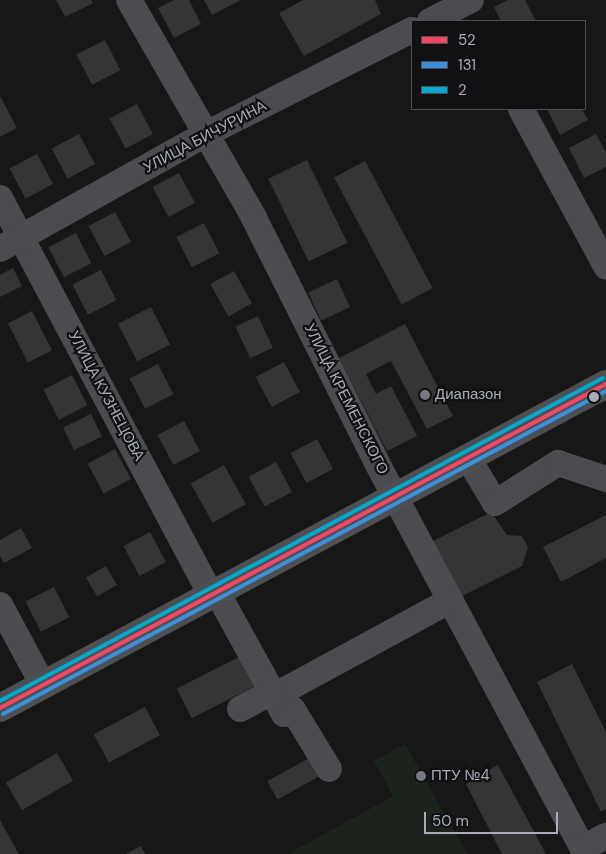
<!DOCTYPE html>
<meta charset="utf-8">
<style>
body{margin:0}
#map{position:relative;width:606px;height:854px;overflow:hidden;background:#171717;font-family:"DM Sans",sans-serif}
div>[style]{position:absolute}
.green>*{inset:0;background:#1d241e}
.building>*{inset:0;background:#353536;transform-origin:0 0}
.minor>*{height:26px;margin:-13px;padding:0 13px;transform-origin:13px;border-radius:13px;background:#4b4c50}
.major>*{height:28px;margin:-14px;padding:0 14px;transform-origin:14px;border-radius:14px;background:#4d4f52}
.bus-1>*{height:4px;margin:-2px;padding:0 2px;transform-origin:2px;border-radius:2px;background:#f34667}
.bus-2>*{height:4px;margin:-2px;padding:0 2px;transform-origin:2px;border-radius:2px;background:#3a90db}
.bus-3>*{height:4px;margin:-2px;padding:0 2px;transform-origin:2px;border-radius:2px;background:#00a9ce}
.dots>*{width:14px;height:14px;translate:-50% -50%;box-sizing:border-box;border:2px solid #111113;border-radius:50%}
span{translate:-50% -50%;white-space:nowrap;text-align:center;line-height:1.15;-webkit-text-stroke:4.5px #111113;paint-order:stroke}
.street-label{font-size:15px;color:#a8adb8}
.poi-label{font-size:15px;color:#a8adb8}
.left{translate:0 -50%;text-align:left}
.legend{position:absolute;left:411px;top:20px;width:175px;height:90px;box-sizing:border-box;background:#111113;border:1px solid #4d4f55;margin:0;padding:6px 9px;list-style:none;font-size:15px;color:#a8adb8}
.legend li{display:flex;align-items:center;gap:10px;height:25px}
.legend b{width:25px;border:1px solid #4d4f55}
.scale{position:absolute;left:424px;top:812px;width:134px;height:22px;box-sizing:border-box;border:2px solid #a8adb8;border-top:0;padding-left:6px;font-size:15px;line-height:18px;white-space:nowrap;color:#a8adb8;-webkit-text-stroke:4px #111113;paint-order:stroke}
</style>
<div id="map">
<div class="green">
<div style="clip-path:polygon(405px 744px,467px 854px,288px 854px,393px 796px,374px 761px)"></div>
</div>
<div class="building">
<div style="clip-path:polygon(56px 0,91px 0,93px 3px,65px 17px)"></div>
<div style="clip-path:polygon(174px 0,189px 0,201px 24px,174px 38px,158px 8px)"></div>
<div style="clip-path:polygon(204px 0,241px 0,212px 15px)"></div>
<div style="clip-path:polygon(303px 0,375px 0,381px 14px,304px 56px,279px 13px)"></div>
<div style="clip-path:polygon(508px 0,525px 0,536px 21px,501px 21px,494px 7px)"></div>
<div style="left:105px;top:40px;width:34px;height:32px;rotate:63deg"></div>
<div style="clip-path:polygon(0 96px,17px 128px,0 137px)"></div>
<div style="left:137px;top:104px;width:34px;height:31px;rotate:62deg"></div>
<div style="clip-path:polygon(547px 109px,582px 109px,588px 120px,560px 135px)"></div>
<div style="left:79px;top:134px;width:34px;height:31px;rotate:62deg"></div>
<div style="clip-path:polygon(596px 134px,606px 152px,606px 167px,584px 178px,569px 148px)"></div>
<div style="left:37px;top:154px;width:34px;height:31px;rotate:62deg"></div>
<div style="left:307px;top:160px;width:92px;height:43px;rotate:64deg"></div>
<div style="left:365px;top:161px;width:144px;height:35px;rotate:62deg"></div>
<div style="left:179px;top:173px;width:34px;height:30px;rotate:62deg"></div>
<div style="left:115px;top:212px;width:34px;height:30px;rotate:62deg"></div>
<div style="left:204px;top:223px;width:34px;height:31px;rotate:63deg"></div>
<div style="left:76px;top:233px;width:34px;height:31px;rotate:63deg"></div>
<div style="clip-path:polygon(13px 268px,22px 286px,0 297px,0 275px)"></div>
<div style="left:101px;top:270px;width:34px;height:32px;rotate:63deg"></div>
<div style="left:234px;top:271px;width:37px;height:27px;rotate:61deg"></div>
<div style="left:337px;top:279px;width:31px;height:32px;rotate:65deg"></div>
<div style="left:151px;top:307px;width:42px;height:37px;rotate:63deg"></div>
<div style="left:32px;top:311px;width:44px;height:27px;rotate:63deg"></div>
<div style="left:258px;top:316px;width:35px;height:25px;rotate:65deg"></div>
<div style="clip-path:polygon(405px 324px,453px 416px,427px 429px,391px 361px,366px 374px,376px 394px,391px 386px,417px 436px,387px 451px,339px 358px)"></div>
<div style="left:284px;top:362px;width:34px;height:32px;rotate:62deg"></div>
<div style="left:158px;top:364px;width:34px;height:32px;rotate:63deg"></div>
<div style="left:72px;top:375px;width:34px;height:32px;rotate:63deg"></div>
<div style="left:91px;top:414px;width:25px;height:31px;rotate:64deg"></div>
<div style="left:184px;top:421px;width:34px;height:30px;rotate:62deg"></div>
<div style="left:317px;top:439px;width:34px;height:30px;rotate:62deg"></div>
<div style="left:115px;top:449px;width:34px;height:31px;rotate:62deg"></div>
<div style="left:276px;top:462px;width:34px;height:31px;rotate:62deg"></div>
<div style="left:224px;top:465px;width:45px;height:38px;rotate:61deg"></div>
<div style="clip-path:polygon(491px 512px,507px 535px,522px 536px,528px 547px,522px 566px,460px 597px,431px 542px)"></div>
<div style="clip-path:polygon(606px 515px,606px 558px,561px 582px,543px 547px)"></div>
<div style="clip-path:polygon(21px 528px,32px 548px,4px 563px,0 556px,0 540px)"></div>
<div style="left:150px;top:532px;width:34px;height:30px;rotate:62deg"></div>
<div style="left:106px;top:566px;width:22px;height:23px;rotate:60deg"></div>
<div style="left:54px;top:587px;width:34px;height:32px;rotate:63deg"></div>
<div style="left:239px;top:657px;width:33px;height:70px;rotate:63deg"></div>
<div style="clip-path:polygon(572px 664px,606px 732px,606px 809px,601px 812px,537px 682px)"></div>
<div style="left:145px;top:707px;width:32px;height:58px;rotate:62deg"></div>
<div style="left:57px;top:753px;width:32px;height:59px;rotate:60deg"></div>
<div style="left:311px;top:757px;width:21px;height:50px;rotate:61deg"></div>
<div style="clip-path:polygon(498px 765px,546px 854px,502px 854px,466px 784px)"></div>
<div style="clip-path:polygon(0 820px,6px 831px,19px 854px,0 854px)"></div>
<div style="clip-path:polygon(141px 846px,145px 854px,126px 854px)"></div>
</div>
<div class="minor">
<div style="left:129px;top:0;width:249px;rotate:60.1deg"></div>
<div style="left:253px;top:216px;width:276px;rotate:63.3deg"></div>
<div style="left:377px;top:463px;width:443px;rotate:61.9deg"></div>
<div style="left:430px;top:21px;width:46px;rotate:-27.1deg"></div>
<div style="left:521px;top:109px;width:179px;rotate:61.6deg"></div>
<div style="left:0;top:198px;width:450px;rotate:62deg"></div>
<div style="left:0;top:249px;width:234px;rotate:-29.2deg"></div>
<div style="left:204px;top:135px;width:233px;rotate:-26.8deg"></div>
<div style="left:468px;top:458px;width:52px;rotate:59deg"></div>
<div style="left:495px;top:503px;width:75px;rotate:-32.4deg"></div>
<div style="left:558px;top:463px;width:51px;rotate:18.4deg"></div>
<div style="left:217px;top:592px;width:139px;rotate:61.2deg"></div>
<div style="left:284px;top:714px;width:10px;rotate:-24deg"></div>
<div style="left:293px;top:710px;width:69px;rotate:58.6deg"></div>
<div style="left:0;top:605px;width:91px;rotate:61.7deg"></div>
<div style="left:274px;top:696px;width:201px;rotate:-28.5deg"></div>
<div style="left:240px;top:709px;width:36px;rotate:-28deg"></div>
<div style="left:583px;top:848px;width:26px;rotate:-28deg"></div>
</div>
<div class="major">
<div style="left:0;top:708px;width:687px;rotate:-28.13deg"></div>
</div>
<div class="bus-1">
<div style="left:0;top:708px;width:687px;rotate:-28.13deg"></div>
</div>
<div class="bus-2">
<div style="left:3px;top:714px;width:684px;rotate:-28.18deg"></div>
</div>
<div class="bus-3">
<div style="left:0;top:701px;width:684px;rotate:-28.18deg"></div>
</div>
<div class="dots">
<div style="left:425px;top:395px;background:#757880"></div>
<div style="left:594px;top:397px;background:#a8adb8"></div>
<div style="left:421px;top:776px;background:#757880"></div>
</div>
<div class="street-label">
<span style="left:205px;top:137px;rotate:-28deg">УЛИЦА БИЧУРИНА</span>
<span style="left:106px;top:396px;rotate:62deg">УЛИЦА КУЗНЕЦОВА</span>
<span style="left:346px;top:399px;rotate:63deg">УЛИЦА КРЕМЕНСКОГО</span>
</div>
<div class="poi-label">
<span class="left" style="left:435px;top:395px">Диапазон</span>
<span class="left" style="left:431px;top:776px">ПТУ №4</span>
</div>
<ul class="legend">
<li><b style="height:6px;background:#f34667"></b>52</li>
<li><b style="height:6px;background:#3a90db"></b>131</li>
<li><b style="height:6px;background:#00a9ce"></b>2</li>
</ul>
<div class="scale">50 m</div>
</div>
